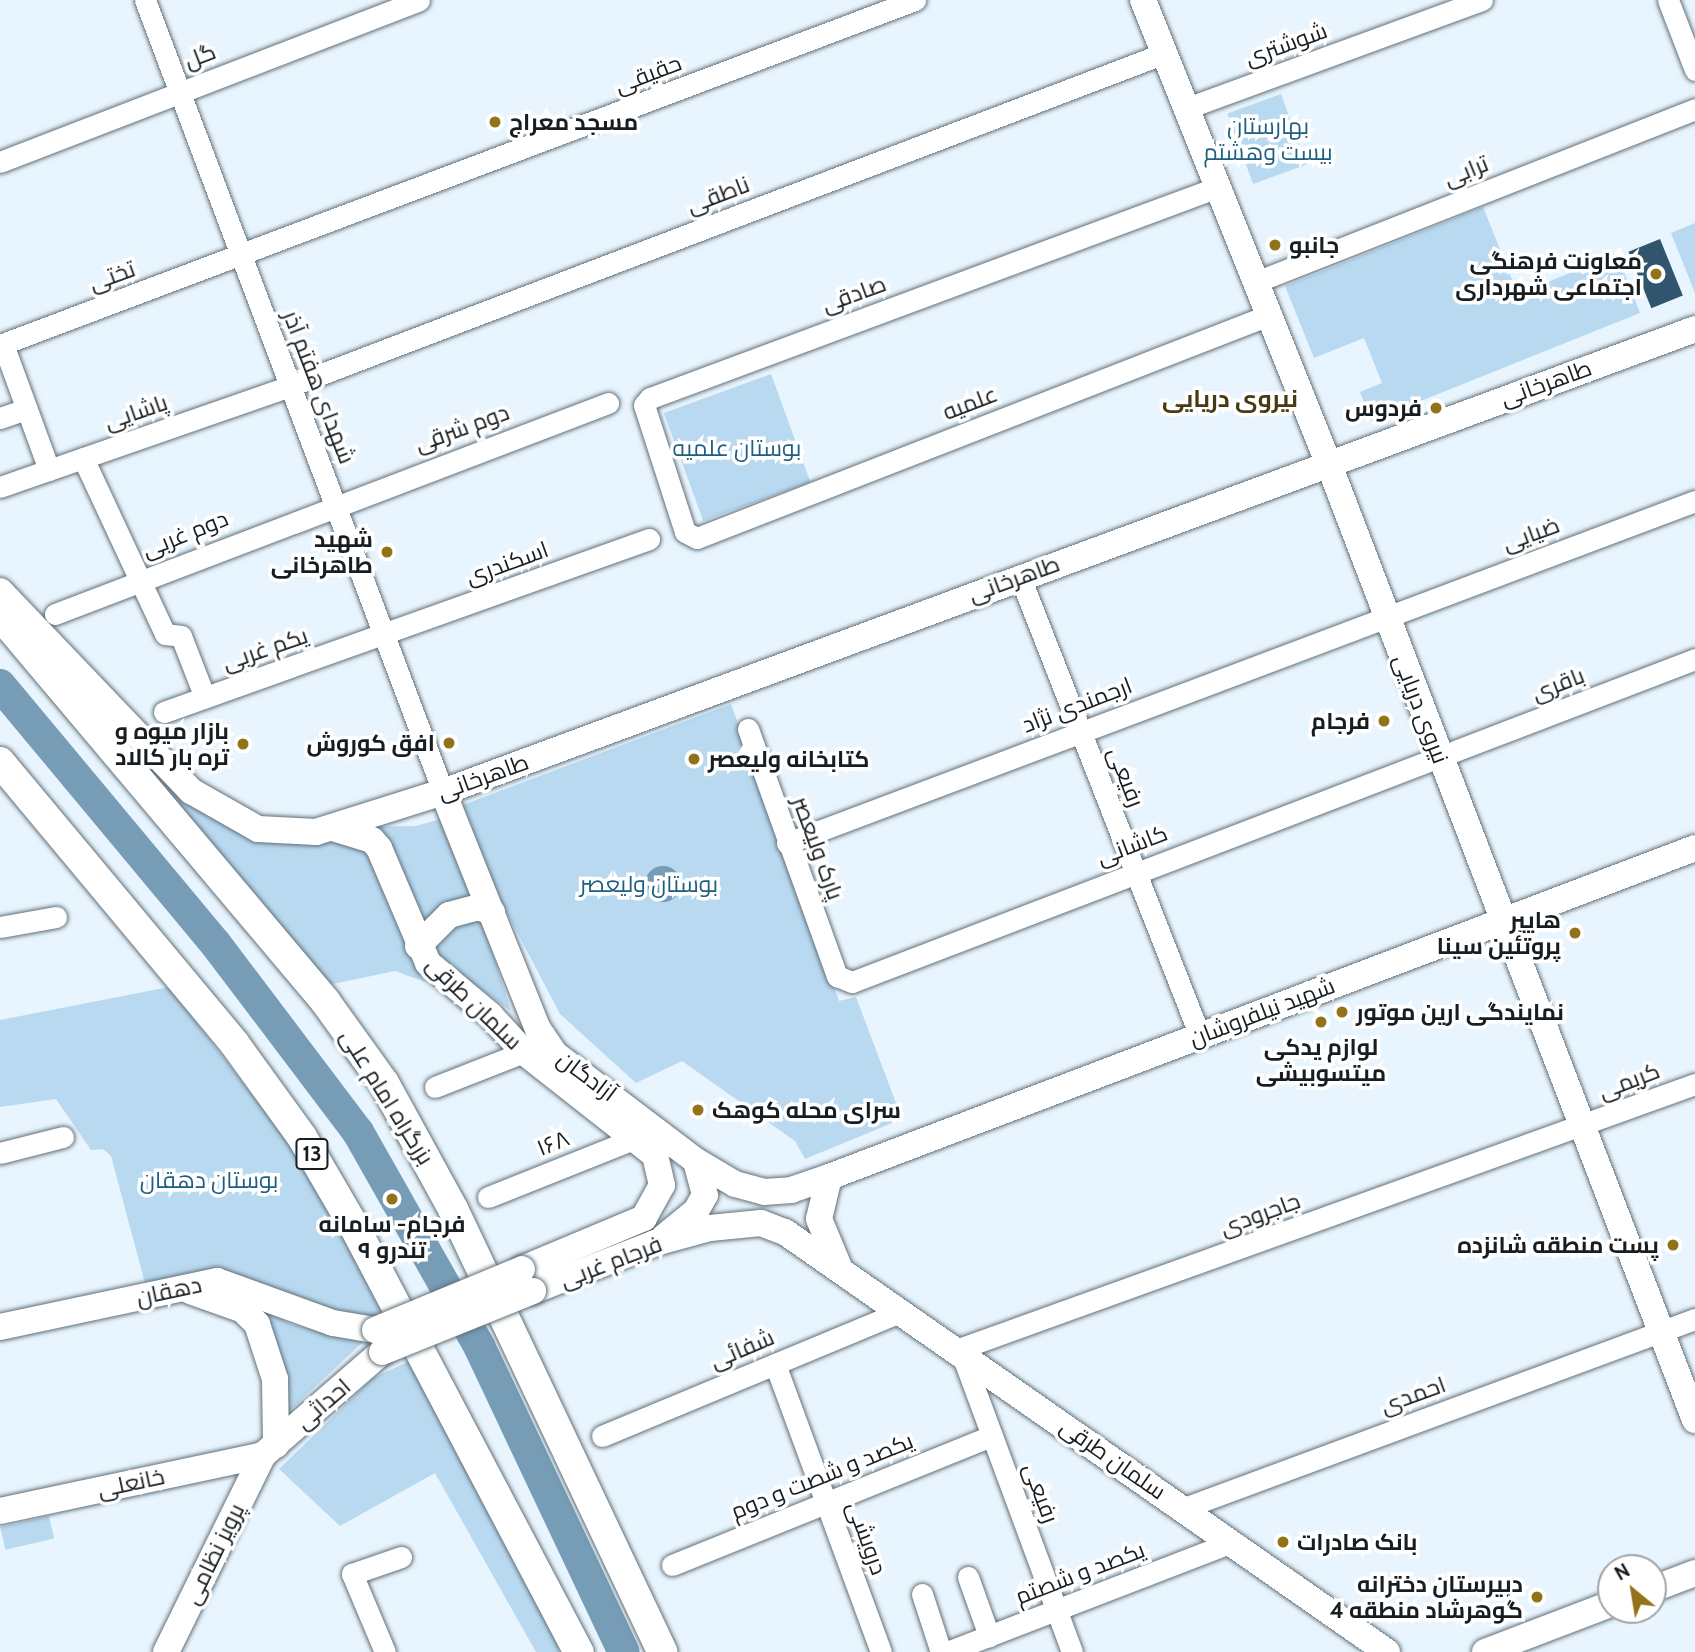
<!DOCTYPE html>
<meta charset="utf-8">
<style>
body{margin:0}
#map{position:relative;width:1695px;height:1652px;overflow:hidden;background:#e8f5fe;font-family:Cabin,Cairo,sans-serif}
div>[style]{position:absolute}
.green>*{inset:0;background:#b8d9f0;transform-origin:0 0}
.water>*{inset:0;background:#769cb6}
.round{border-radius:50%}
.river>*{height:32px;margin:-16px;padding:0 16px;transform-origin:16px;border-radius:16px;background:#769cb6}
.building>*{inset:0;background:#31556c;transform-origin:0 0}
.roads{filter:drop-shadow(0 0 2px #627079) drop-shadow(0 0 2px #627079)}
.minor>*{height:21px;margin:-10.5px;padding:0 10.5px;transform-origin:10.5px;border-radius:10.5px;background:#fff}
.major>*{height:26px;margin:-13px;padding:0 13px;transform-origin:13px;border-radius:13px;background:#fff}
.highway>*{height:30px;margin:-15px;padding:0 15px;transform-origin:15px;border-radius:15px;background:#fff}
.bridges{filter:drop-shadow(0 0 2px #627079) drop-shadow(0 0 2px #627079)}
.major-bridge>*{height:26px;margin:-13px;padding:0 13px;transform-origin:13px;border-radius:13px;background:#fff}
.dots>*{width:19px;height:19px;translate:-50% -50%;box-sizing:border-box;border:4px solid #fff;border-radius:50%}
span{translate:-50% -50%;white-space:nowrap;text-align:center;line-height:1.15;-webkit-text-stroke:7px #fff;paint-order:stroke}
.shield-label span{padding:2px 5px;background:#fff;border:2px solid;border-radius:5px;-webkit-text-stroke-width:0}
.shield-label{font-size:21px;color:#171d20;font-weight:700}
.street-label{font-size:23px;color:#171d20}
.poi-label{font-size:23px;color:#171d20;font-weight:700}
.left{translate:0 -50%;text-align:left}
.right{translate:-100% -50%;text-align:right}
.park-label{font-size:23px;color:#1d5e81}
.neighbourhood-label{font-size:24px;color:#4a3a12;font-weight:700}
.north{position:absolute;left:1597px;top:1554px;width:70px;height:70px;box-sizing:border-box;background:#fff;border:2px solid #a2a5a6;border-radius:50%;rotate:330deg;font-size:19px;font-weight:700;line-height:28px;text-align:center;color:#171d20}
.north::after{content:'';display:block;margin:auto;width:24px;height:32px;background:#93731a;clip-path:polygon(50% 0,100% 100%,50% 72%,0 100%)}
</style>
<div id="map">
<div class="green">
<div style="left:1281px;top:94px;width:75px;height:57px;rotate:70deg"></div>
<div style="clip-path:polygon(1483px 207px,1518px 294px,1617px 254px,1640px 313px,1371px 421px,1360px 392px,1382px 383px,1364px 338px,1314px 358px,1285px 286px)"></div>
<div style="clip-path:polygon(1695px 223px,1695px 293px,1671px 233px)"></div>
<div style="left:771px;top:374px;width:115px;height:114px;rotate:70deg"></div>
<div style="clip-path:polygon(50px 658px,254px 839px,360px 840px,442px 988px,395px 971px,328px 985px)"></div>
<div style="clip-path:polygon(731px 704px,839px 1001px,856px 997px,902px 1119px,805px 1159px,795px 1141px,682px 1061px,636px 1083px,560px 1014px,499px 898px,463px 805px)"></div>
<div style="clip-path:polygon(444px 818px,470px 896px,418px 923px,357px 827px,416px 826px)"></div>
<div style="clip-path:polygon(468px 922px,483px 922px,511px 1011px,430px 952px,452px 927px)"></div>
<div style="clip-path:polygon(169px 987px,294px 1149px,386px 1313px,366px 1321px,216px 1269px,146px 1287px,111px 1156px,103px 1149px,91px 1150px,56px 1099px,0 1107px,0 1020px)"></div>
<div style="clip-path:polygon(242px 1296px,290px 1324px,363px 1342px,289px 1411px,278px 1347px)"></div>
<div style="clip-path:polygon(412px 1360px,551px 1630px,560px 1652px,536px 1652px,435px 1473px,340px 1526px,279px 1469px,373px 1378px)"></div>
<div style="left:49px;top:1516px;width:23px;height:50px;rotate:77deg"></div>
</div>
<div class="water">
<div class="round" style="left:645px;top:866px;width:36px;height:36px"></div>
</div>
<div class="river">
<div style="left:0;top:685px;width:336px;rotate:50.2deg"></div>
<div style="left:215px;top:943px;width:237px;rotate:52.9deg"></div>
<div style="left:358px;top:1132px;width:248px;rotate:60.5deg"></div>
<div style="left:480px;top:1348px;width:336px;rotate:64.7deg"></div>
</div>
<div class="building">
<div style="left:1660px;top:239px;width:61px;height:34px;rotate:68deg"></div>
</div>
<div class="roads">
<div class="minor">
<div style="left:145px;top:0;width:846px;rotate:69.38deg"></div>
<div style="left:1668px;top:0;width:75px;rotate:68.9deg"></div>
<div style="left:1187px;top:108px;width:314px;rotate:-20.1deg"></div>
<div style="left:0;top:162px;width:449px;rotate:-21.1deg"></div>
<div style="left:1218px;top:187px;width:606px;rotate:159.62deg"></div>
<div style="left:650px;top:398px;width:9px;rotate:131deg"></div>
<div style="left:644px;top:405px;width:133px;rotate:72.1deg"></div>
<div style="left:685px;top:532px;width:13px;rotate:27deg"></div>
<div style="left:697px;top:538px;width:614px;rotate:-21.3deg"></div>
<div style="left:1256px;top:282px;width:472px;rotate:-21.5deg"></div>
<div style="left:3px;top:344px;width:134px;rotate:69.9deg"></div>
<div style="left:0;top:345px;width:978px;rotate:-20.66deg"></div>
<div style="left:0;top:418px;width:28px;rotate:-19deg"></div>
<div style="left:83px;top:458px;width:194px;rotate:65deg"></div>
<div style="left:165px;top:634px;width:16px;rotate:7deg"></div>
<div style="left:181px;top:636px;width:66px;rotate:68.8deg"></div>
<div style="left:0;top:487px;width:307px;rotate:-19.2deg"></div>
<div style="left:290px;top:386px;width:936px;rotate:-20.84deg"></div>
<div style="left:1020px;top:577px;width:493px;rotate:68.6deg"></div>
<div style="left:55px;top:614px;width:592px;rotate:-20.88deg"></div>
<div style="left:164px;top:712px;width:515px;rotate:-19.63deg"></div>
<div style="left:748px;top:729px;width:263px;rotate:70.2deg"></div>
<div style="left:837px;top:976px;width:16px;rotate:22deg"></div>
<div style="left:852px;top:982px;width:903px;rotate:-20.96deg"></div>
<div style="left:787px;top:843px;width:970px;rotate:-20.64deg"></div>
<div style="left:0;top:927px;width:57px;rotate:-10.1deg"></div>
<div style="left:435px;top:1087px;width:96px;rotate:-21.5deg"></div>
<div style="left:0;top:1153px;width:65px;rotate:-14.3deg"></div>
<div style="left:488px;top:1197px;width:159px;rotate:-21.7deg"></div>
<div style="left:956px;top:1350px;width:785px;rotate:-19.8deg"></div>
<div style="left:961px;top:1352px;width:320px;rotate:69.7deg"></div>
<div style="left:775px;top:1364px;width:307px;rotate:69.8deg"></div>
<div style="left:602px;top:1436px;width:325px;rotate:-22.6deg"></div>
<div style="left:1184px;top:1508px;width:545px;rotate:-20.3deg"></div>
<div style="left:672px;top:1565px;width:345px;rotate:-22deg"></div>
<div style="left:968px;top:1577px;width:63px;rotate:70.4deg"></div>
<div style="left:922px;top:1594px;width:61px;rotate:71.9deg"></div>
<div style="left:385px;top:1652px;width:85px;rotate:-112.9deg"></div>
<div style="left:352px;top:1574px;width:52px;rotate:-19.1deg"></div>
<div style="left:947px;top:1652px;width:305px;rotate:-21.1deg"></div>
</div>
<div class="major">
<div style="left:1143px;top:0;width:498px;rotate:68.2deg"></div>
<div style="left:1328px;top:462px;width:1026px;rotate:69.04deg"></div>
<div style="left:0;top:591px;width:277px;rotate:46.3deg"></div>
<div style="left:191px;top:791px;width:77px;rotate:29.6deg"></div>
<div style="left:258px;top:829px;width:58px;rotate:3deg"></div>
<div style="left:316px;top:832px;width:133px;rotate:-17.5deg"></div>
<div style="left:443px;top:792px;width:1335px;rotate:-20.29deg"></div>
<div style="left:443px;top:792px;width:255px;rotate:68.2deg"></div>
<div style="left:538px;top:1029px;width:30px;rotate:56deg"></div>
<div style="left:555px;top:1054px;width:177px;rotate:37.2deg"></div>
<div style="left:696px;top:1161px;width:45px;rotate:30.5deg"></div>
<div style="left:735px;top:1184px;width:30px;rotate:15deg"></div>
<div style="left:764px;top:1192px;width:27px;rotate:-4deg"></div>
<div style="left:791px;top:1190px;width:40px;rotate:-18.9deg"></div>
<div style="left:829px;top:1177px;width:926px;rotate:-20.8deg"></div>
<div style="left:333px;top:828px;width:41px;rotate:17.1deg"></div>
<div style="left:372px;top:840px;width:11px;rotate:49deg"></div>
<div style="left:379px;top:848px;width:125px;rotate:66.9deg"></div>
<div style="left:428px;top:963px;width:81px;rotate:40deg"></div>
<div style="left:490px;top:1015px;width:50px;rotate:47.4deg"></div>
<div style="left:524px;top:1052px;width:167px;rotate:38.2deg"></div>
<div style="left:655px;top:1155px;width:31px;rotate:77deg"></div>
<div style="left:662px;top:1185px;width:38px;rotate:119deg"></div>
<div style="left:644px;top:1218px;width:132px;rotate:157.3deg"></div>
<div style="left:418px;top:946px;width:44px;rotate:-45deg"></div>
<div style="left:449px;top:915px;width:30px;rotate:-15deg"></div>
<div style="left:478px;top:907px;width:15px;rotate:20deg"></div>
<div style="left:829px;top:1177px;width:43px;rotate:103.4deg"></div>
<div style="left:819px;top:1219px;width:52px;rotate:67.4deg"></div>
<div style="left:664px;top:1237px;width:41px;rotate:-39.1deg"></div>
<div style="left:696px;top:1211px;width:18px;rotate:-61deg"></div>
<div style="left:705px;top:1195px;width:35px;rotate:-105deg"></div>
<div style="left:190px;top:1291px;width:56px;rotate:19.7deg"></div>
<div style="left:243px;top:1310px;width:20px;rotate:45deg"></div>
<div style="left:257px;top:1324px;width:58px;rotate:71.9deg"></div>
<div style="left:275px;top:1379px;width:66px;rotate:89.1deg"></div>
<div style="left:533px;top:1291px;width:131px;rotate:-21.5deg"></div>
<div style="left:655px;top:1243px;width:57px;rotate:-15.3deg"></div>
<div style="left:710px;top:1228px;width:51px;rotate:-5.6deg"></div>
<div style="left:761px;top:1223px;width:26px;rotate:21deg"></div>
<div style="left:785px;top:1232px;width:734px;rotate:34.9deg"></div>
<div style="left:0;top:1327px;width:222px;rotate:-12deg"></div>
<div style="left:217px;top:1281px;width:123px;rotate:19.9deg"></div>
<div style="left:333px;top:1323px;width:43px;rotate:9.5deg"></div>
<div style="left:0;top:1511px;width:269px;rotate:-12deg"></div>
<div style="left:1653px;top:1589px;width:45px;rotate:-20.9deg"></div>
<div style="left:166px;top:1652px;width:220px;rotate:-63.8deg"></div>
<div style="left:263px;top:1455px;width:157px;rotate:-40.9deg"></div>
<div style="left:1485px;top:1652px;width:135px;rotate:-20.9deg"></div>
</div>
<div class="highway">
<div style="left:0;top:615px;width:505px;rotate:49.9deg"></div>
<div style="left:325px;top:1001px;width:101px;rotate:54.3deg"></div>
<div style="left:384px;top:1083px;width:144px;rotate:61.3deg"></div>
<div style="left:453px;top:1209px;width:490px;rotate:64.7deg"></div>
<div style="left:0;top:762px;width:366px;rotate:50.2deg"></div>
<div style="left:234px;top:1043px;width:116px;rotate:54.1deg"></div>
<div style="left:302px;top:1137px;width:105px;rotate:59.8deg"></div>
<div style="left:355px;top:1228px;width:480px;rotate:62.2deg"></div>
</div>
</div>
<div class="bridges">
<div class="major-bridge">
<div style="left:375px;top:1330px;width:159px;rotate:-22.5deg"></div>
<div style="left:382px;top:1352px;width:163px;rotate:-22deg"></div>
</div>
</div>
<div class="dots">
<div style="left:495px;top:122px;background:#93731a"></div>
<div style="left:1275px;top:245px;background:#93731a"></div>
<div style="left:1656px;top:274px;background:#93731a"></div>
<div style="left:1436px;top:408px;background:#93731a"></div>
<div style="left:387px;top:552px;background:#93731a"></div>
<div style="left:1384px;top:721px;background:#93731a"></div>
<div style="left:449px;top:743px;background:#93731a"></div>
<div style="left:243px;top:744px;background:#93731a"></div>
<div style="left:694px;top:759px;background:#93731a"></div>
<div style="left:1575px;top:933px;background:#93731a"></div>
<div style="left:1342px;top:1012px;background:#93731a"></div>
<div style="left:1321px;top:1022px;background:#93731a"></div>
<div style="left:698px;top:1110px;background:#93731a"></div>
<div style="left:392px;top:1199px;background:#93731a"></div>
<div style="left:1673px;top:1245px;background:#93731a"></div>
<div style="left:1283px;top:1542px;background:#93731a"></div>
<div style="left:1537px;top:1597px;background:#93731a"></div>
</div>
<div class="shield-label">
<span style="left:312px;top:1154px">13</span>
</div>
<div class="street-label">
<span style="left:1286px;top:44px;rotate:-20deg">شوشتری</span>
<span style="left:200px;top:56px;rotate:-21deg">گل</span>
<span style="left:648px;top:74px;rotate:-21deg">حقیقی</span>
<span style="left:1466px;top:171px;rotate:-22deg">ترابی</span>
<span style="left:718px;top:195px;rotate:-21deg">ناطقی</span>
<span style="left:112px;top:276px;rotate:-20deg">تختی</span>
<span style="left:854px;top:294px;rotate:-20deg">صادقی</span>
<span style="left:1546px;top:383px;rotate:-20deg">طاهرخانی</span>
<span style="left:319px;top:387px;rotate:69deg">شهدای هفتم آذر</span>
<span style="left:970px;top:403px;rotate:-21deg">علمیه</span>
<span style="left:136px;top:412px;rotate:-19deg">پاشایی</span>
<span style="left:462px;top:428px;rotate:-20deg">دوم شرقی</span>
<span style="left:185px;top:534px;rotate:-22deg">دوم غربی</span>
<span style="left:1531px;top:534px;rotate:-20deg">ضیایی</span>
<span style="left:507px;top:563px;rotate:-20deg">اسکندری</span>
<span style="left:1014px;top:579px;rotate:-20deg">طاهرخانی</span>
<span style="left:265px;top:649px;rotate:-19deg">یکم غربی</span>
<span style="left:1558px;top:684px;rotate:-21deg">باقری</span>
<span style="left:1077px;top:705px;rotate:-21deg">ارجمندی نژاد</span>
<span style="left:1421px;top:709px;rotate:69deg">نیروی دریایی</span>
<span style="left:483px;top:777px;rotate:-20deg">طاهرخانی</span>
<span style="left:1126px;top:777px;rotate:69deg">رفیعی</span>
<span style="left:1132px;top:845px;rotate:-21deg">کاشانی</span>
<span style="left:818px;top:848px;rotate:70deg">پارک ولیعصر</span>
<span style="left:474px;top:1003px;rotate:44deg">سلمان طرقی</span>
<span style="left:1262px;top:1012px;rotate:-21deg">شهید نیلفروشان</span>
<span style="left:587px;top:1076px;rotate:37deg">آزادگان</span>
<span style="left:1629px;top:1081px;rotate:-21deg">کریمی</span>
<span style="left:387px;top:1097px;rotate:58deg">بزرگراه امام علی</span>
<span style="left:553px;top:1143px;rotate:-22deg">۱۶۸</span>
<span style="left:1260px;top:1214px;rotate:-20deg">جاجرودی</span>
<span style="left:611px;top:1262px;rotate:-21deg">فرجام غربی</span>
<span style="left:169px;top:1291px;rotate:-12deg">دهقان</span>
<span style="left:742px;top:1349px;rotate:-23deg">شفائی</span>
<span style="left:1413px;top:1395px;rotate:-20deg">احمدی</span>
<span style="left:323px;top:1404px;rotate:-41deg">احداثی</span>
<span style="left:1113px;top:1459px;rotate:35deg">سلمان طرقی</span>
<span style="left:822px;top:1476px;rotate:-22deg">یکصد و شصت و دوم</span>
<span style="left:131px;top:1483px;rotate:-12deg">خانعلی</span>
<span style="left:1041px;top:1493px;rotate:70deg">رفیعی</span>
<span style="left:867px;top:1538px;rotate:70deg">درویشی</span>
<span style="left:214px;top:1554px;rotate:-64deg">پرویز نظامی</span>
<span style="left:1080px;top:1573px;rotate:-21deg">یکصد و شصتم</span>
</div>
<div class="poi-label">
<span class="left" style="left:509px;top:122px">مسجد معراج</span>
<span class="left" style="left:1289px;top:245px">جانبو</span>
<span class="right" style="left:1642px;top:274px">معاونت فرهنگی<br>اجتماعی شهرداری</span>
<span class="right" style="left:1422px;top:408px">فردوس</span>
<span class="right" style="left:373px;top:552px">شهید<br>طاهرخانی</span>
<span class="right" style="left:1370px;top:721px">فرجام</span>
<span class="right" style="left:229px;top:744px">بازار میوه و<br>تره بار کالاد</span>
<span class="right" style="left:435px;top:743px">افق کوروش</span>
<span class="left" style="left:708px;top:759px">کتابخانه ولیعصر</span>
<span class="right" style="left:1561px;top:933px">هایپر<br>پروتئین سینا</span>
<span class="left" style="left:1356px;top:1012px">نمایندگی ارین موتور</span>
<span style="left:1321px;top:1060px">لوازم یدکی<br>میتسوبیشی</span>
<span class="left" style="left:712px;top:1110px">سرای محله کوهک</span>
<span style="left:392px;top:1237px">فرجام- سامانه<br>۹ تندرو</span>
<span class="right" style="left:1659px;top:1245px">پست منطقه شانزده</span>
<span class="left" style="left:1297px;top:1542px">بانک صادرات</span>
<span class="right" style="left:1523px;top:1597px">دبیرستان دخترانه<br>گوهرشاد منطقه 4</span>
</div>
<div class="park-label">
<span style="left:1268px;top:139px">بهارستان<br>بیست وهشتم</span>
<span style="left:737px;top:448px">بوستان علمیه</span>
<span style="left:649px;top:884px">بوستان ولیعصر</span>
<span style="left:209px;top:1180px">بوستان دهقان</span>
</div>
<div class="neighbourhood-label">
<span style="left:1230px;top:399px">نیروی دریایی</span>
</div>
<div class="north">N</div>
</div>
